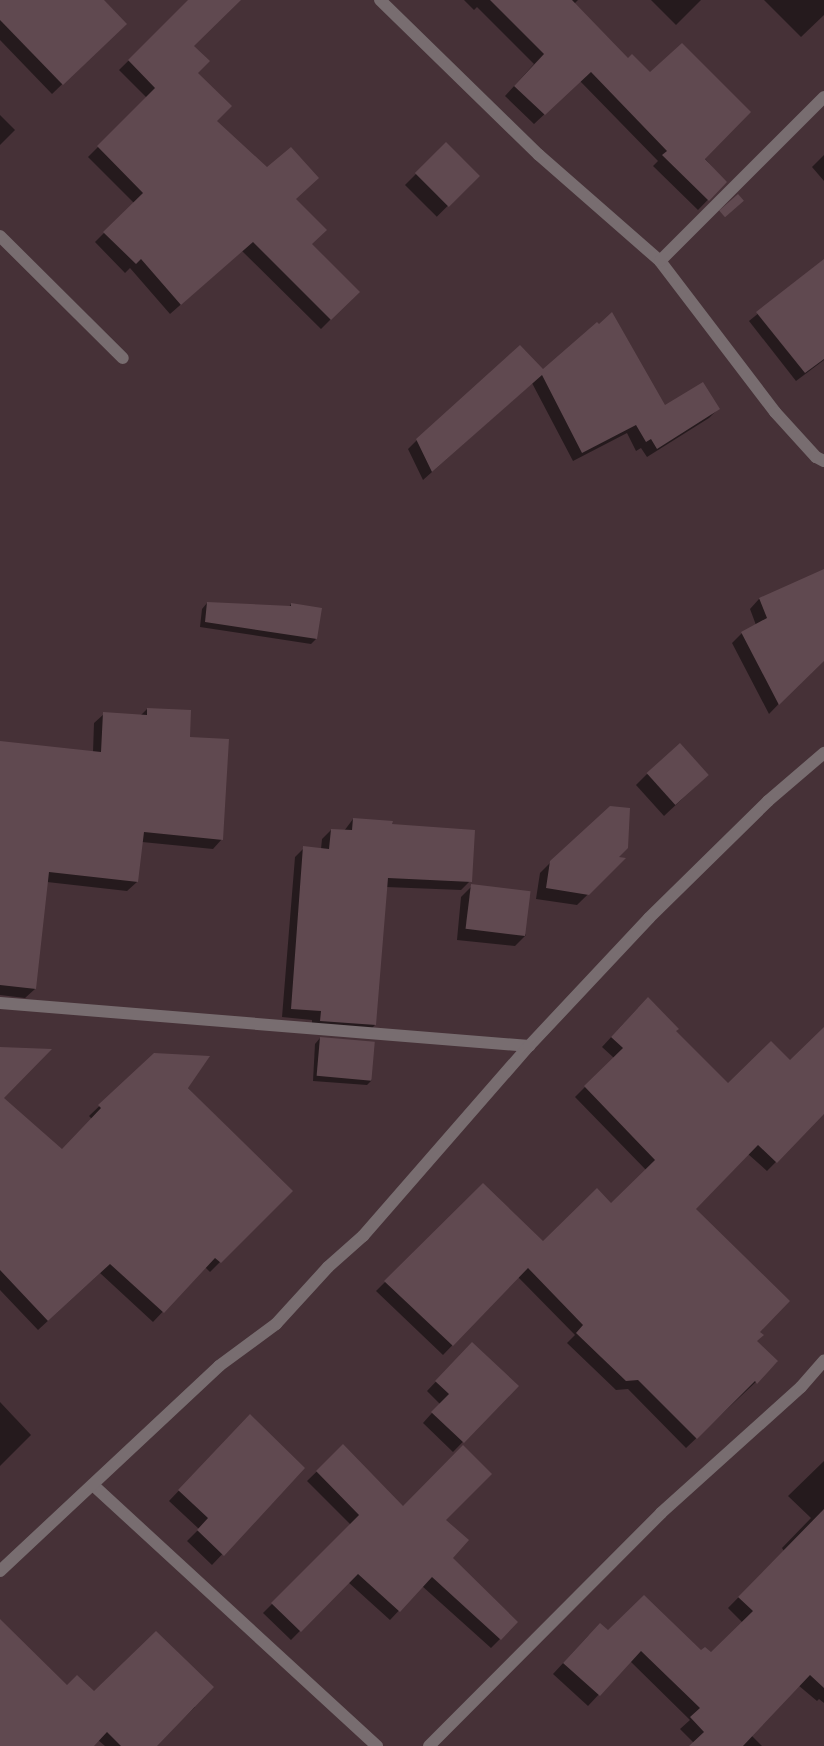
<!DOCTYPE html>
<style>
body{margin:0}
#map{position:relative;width:824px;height:1746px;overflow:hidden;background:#463137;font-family:Rubik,sans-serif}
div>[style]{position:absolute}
.shadow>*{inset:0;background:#0007;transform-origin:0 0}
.building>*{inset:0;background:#604950;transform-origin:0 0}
.minor>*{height:12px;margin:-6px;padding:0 6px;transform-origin:6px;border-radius:6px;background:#786d70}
span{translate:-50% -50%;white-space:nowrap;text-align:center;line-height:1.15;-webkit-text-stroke:5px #261c1f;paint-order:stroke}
</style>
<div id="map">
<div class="shadow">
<div style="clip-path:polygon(0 0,103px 0,125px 24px,52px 94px,0 40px)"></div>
<div style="clip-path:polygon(190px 0,238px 0,193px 46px,196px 73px,215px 121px,295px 199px,311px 244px,358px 292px,321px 329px,242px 251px,170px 314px,130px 268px,125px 273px,95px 242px,134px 203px,88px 157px,147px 98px,119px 70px)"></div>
<div style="clip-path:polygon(464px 0,578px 0,574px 4px,725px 182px,698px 210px,653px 166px,658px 161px,580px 81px,534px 124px,505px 96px,534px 64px,477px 7px,474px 10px)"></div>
<div style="clip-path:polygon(651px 0,701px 0,676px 25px)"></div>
<div style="clip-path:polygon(764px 0,824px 0,824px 15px,801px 37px)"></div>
<div style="clip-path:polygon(0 115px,15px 130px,0 145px)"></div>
<div style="left:446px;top:144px;width:45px;height:58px;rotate:45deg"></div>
<div style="clip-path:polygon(824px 155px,824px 181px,812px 167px)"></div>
<div style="clip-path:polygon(824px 260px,824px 360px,796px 381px,749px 321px)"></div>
<div style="clip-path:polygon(599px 326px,665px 407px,718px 409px,709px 418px,647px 457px,641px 448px,636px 451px,627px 433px,573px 461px,532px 383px,423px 480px,408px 449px,417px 440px,543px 371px)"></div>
<div style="clip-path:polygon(824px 570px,824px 657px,769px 714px,732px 643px,742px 633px,756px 625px,750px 609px,759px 599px)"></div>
<div style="clip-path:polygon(207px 603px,289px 607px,291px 604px,316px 639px,311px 644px,200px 627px,202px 609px)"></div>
<div style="clip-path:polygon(147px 709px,189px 739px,222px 839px,213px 849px,142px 842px,137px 882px,127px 891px,47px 882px,35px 989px,25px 998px,0 995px,0 742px,93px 752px,94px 723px,104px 714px,140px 716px)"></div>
<div style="clip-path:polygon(647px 774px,696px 786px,664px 816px,636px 785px)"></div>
<div style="clip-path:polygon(353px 819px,391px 825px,470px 881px,461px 890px,386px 887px,375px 1025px,366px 1034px,312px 1030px,312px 1020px,282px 1017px,295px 857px,304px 848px,321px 849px,322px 839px,331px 830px,344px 831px)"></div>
<div style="clip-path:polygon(617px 858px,624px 859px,577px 905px,536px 899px,540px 873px,551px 862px)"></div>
<div style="clip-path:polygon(472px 886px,526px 935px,515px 946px,457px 940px,461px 897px)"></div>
<div style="clip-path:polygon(638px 1008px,674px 1031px,728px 1085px,790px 1062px,824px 1028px,824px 1113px,767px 1171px,748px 1154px,694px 1209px,759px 1332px,756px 1341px,777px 1362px,686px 1448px,628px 1389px,616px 1390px,567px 1343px,575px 1335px,518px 1277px,443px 1355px,376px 1291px,483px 1185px,543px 1243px,611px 1205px,646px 1170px,575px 1097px,614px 1058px,602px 1047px)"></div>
<div style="clip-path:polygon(320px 1038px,372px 1080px,367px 1085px,313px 1081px,315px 1044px)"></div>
<div style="clip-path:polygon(0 1048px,2px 1098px,62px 1150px,92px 1119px,89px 1116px,154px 1054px,291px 1191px,210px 1272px,205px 1267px,153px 1322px,100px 1273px,38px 1330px,0 1290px)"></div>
<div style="clip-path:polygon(463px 1353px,517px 1386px,453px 1452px,423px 1423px,440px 1404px,427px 1391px)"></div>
<div style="clip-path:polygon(0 1402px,31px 1435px,0 1466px)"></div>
<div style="clip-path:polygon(240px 1426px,304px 1468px,212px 1565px,187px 1541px,199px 1529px,169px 1501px)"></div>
<div style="clip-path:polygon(343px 1446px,403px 1507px,444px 1520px,452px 1558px,517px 1622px,491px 1648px,422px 1586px,390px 1620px,348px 1582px,291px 1640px,263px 1613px,351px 1525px,307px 1481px)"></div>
<div style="clip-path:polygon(824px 1461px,824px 1703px,819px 1699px,817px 1701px,798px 1685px,751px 1735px,762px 1746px,691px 1746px,694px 1743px,680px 1729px,690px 1720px,630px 1661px,588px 1706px,553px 1674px,589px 1635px,608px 1632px,711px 1654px,743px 1623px,728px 1608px,784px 1551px,782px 1548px,811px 1518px,788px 1496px)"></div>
<div style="clip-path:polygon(0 1667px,67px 1687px,94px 1693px,195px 1707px,155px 1746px,105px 1746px,98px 1740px,92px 1746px,0 1746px)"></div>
</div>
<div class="building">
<div style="clip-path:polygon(0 0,104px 0,127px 24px,63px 85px,0 20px)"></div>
<div style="clip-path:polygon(188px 0,241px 0,194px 46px,210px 61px,198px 73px,232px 106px,217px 121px,267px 167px,291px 147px,319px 178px,296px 199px,327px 230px,312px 244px,360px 292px,331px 320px,253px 242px,181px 305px,141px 259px,136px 264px,103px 232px,143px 193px,97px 146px,155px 88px,128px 60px)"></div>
<div style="clip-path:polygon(490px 0,572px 0,628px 58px,632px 54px,650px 72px,682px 43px,751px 112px,705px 159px,727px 182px,709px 201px,662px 155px,667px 151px,591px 72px,545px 115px,514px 86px,544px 54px)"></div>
<div style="left:446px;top:142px;width:48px;height:44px;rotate:45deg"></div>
<div style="left:738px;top:194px;width:9px;height:25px;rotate:49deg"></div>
<div style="clip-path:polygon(824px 259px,824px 359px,805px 373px,756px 312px)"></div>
<div style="clip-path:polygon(612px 312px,665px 405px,703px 382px,720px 409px,657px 449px,651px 439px,646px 442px,636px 425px,582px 453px,542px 375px,432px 472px,416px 439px,520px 345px,543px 369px,597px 322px,599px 324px)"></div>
<div style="clip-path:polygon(824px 569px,824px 661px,779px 705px,741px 632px,767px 618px,759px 598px)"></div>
<div style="clip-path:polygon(207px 602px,291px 606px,291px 603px,322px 608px,317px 639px,205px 622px)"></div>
<div style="clip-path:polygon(147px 708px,191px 710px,190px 737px,229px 739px,223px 840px,144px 832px,138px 882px,49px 872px,36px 989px,0 985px,0 741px,101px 752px,103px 712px,147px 715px)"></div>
<div style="left:680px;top:743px;width:43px;height:45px;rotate:48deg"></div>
<div style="clip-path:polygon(610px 806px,630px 808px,628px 848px,619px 857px,626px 858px,589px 895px,546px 888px,550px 861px)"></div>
<div style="clip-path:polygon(353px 818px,393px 821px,392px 824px,475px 830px,472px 882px,388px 878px,376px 1025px,320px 1021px,321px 1011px,291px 1009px,303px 846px,329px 849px,331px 829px,352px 830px)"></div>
<div style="left:471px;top:884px;width:60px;height:45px;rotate:7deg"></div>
<div style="clip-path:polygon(648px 997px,679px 1029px,676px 1031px,728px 1083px,771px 1041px,790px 1060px,824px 1027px,824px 1114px,777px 1163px,758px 1145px,696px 1209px,790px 1301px,760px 1332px,764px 1335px,757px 1341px,778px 1361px,757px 1384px,755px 1381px,697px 1439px,638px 1380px,626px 1381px,576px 1333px,583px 1325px,528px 1268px,453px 1346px,384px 1281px,483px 1183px,543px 1241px,597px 1188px,611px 1203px,655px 1160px,584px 1086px,623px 1048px,611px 1037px)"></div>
<div style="left:320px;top:1037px;width:55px;height:39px;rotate:5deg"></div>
<div style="clip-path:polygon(0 1047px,52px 1049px,4px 1098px,62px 1149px,101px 1108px,98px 1105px,154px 1053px,210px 1056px,188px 1088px,293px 1191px,221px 1263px,215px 1258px,164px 1313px,110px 1264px,48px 1321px,0 1270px)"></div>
<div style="clip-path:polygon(472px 1342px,519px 1386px,464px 1443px,431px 1412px,449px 1394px,435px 1381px)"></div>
<div style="clip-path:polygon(250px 1414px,305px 1468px,224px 1556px,197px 1530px,208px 1518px,178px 1490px)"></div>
<div style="clip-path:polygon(343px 1444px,403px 1506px,463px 1445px,492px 1474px,446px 1520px,469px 1540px,453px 1558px,518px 1622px,501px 1640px,432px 1577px,400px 1612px,358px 1574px,301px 1632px,271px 1603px,359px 1515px,316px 1471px)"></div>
<div style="clip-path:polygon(824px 1509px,824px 1688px,810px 1675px,743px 1746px,689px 1746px,704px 1732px,690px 1717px,700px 1708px,641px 1651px,600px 1696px,563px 1663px,600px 1623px,608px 1630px,644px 1595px,701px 1650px,705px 1647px,711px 1652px,753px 1611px,738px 1597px)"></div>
<div style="clip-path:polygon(0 1619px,67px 1685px,77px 1675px,94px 1691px,156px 1631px,214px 1687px,157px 1746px,121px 1746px,107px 1732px,94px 1746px,0 1746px)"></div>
</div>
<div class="minor">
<div style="left:380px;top:0;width:222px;rotate:44.3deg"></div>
<div style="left:539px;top:155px;width:161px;rotate:41.2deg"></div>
<div style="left:660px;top:261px;width:190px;rotate:52.7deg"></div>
<div style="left:775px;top:412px;width:61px;rotate:47.7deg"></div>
<div style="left:816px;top:457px;width:9px;rotate:27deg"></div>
<div style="left:0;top:236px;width:173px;rotate:44.8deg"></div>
<div style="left:660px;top:261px;width:232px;rotate:-45deg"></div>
<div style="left:0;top:1003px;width:531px;rotate:4.65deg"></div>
<div style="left:93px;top:1485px;width:386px;rotate:42.6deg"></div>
<div style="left:0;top:1571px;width:300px;rotate:-43.1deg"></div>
<div style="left:219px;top:1366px;width:71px;rotate:-36.4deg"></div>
<div style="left:276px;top:1324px;width:77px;rotate:-47.6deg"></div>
<div style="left:328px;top:1267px;width:47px;rotate:-41.5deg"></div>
<div style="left:363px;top:1236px;width:252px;rotate:-48.9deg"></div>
<div style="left:529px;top:1046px;width:175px;rotate:-46.8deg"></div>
<div style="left:649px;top:918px;width:167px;rotate:-44.5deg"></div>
<div style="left:768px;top:801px;width:74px;rotate:-40.6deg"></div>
<div style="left:429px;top:1746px;width:329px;rotate:-45.1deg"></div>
<div style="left:661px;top:1513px;width:188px;rotate:-42deg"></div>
<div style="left:801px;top:1387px;width:35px;rotate:-49deg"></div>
</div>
</div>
